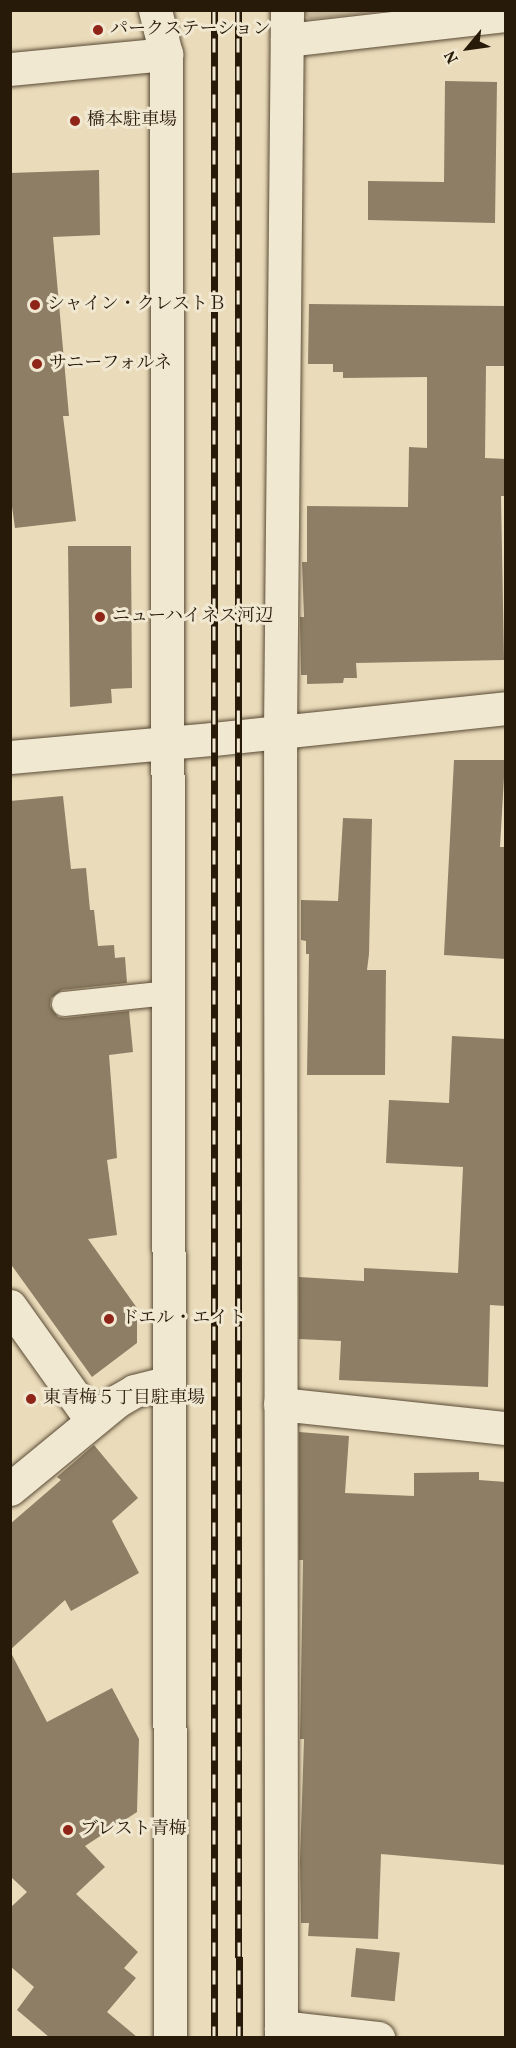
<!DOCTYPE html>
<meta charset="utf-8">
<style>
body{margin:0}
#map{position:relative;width:516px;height:2048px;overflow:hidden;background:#eadbba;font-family:Vollkorn,"Noto Serif JP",serif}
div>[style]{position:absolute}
.green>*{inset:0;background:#c9ba9c}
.building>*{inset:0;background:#8d7e65;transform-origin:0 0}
.roads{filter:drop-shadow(0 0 2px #584a34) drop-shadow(0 0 2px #584a34)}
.lane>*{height:24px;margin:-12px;padding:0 12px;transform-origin:12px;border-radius:12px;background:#f1e8d2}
.street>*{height:33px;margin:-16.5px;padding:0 16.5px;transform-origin:16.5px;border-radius:16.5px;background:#f1e8d2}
.secondary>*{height:33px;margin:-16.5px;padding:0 16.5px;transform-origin:16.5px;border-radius:16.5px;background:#f1e8d2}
.rail>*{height:7px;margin-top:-3.5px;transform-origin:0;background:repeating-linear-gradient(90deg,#f1e8d2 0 14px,#281a08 0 28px);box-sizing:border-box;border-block:2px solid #281a08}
.dots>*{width:16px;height:16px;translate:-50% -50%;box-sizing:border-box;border:3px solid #f1e8d2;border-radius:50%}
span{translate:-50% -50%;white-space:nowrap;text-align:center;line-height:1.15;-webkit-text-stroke:6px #f1e8d2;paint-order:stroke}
.poi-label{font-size:18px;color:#281a08}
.left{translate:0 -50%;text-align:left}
.frame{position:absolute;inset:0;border:12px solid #281a08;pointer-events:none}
.north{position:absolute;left:438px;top:18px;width:60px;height:60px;-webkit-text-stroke:4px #f1e8d2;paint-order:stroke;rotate:241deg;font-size:16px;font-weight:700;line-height:24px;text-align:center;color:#281a08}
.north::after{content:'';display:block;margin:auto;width:21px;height:27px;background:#281a08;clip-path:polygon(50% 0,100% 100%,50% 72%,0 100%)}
</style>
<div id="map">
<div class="green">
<div style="clip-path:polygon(303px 11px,391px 11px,309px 19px)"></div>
</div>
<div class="building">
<div style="clip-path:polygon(445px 81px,497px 82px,495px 223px,368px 220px,368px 181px,444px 182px)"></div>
<div style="clip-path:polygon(99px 170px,100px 235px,53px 237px,69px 416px,63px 416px,76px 521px,15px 528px,10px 492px,10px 173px)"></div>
<div style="clip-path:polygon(309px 304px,506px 306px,506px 366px,486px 366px,485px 458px,506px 459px,506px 496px,501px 496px,504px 660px,356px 663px,357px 678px,344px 678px,343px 683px,307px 684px,307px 675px,301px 675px,300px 617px,304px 617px,302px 562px,307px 562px,307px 506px,408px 507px,409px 447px,427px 448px,427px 377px,343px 378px,343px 372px,333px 372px,333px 364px,308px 364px)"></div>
<div style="clip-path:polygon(68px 546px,131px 546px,132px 688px,111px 689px,112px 703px,70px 707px)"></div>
<div style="clip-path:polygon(454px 760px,505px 760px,500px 847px,506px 847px,506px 959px,444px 955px)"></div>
<div style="clip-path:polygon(63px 796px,71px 869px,86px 868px,90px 910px,94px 910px,98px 946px,114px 945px,115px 958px,125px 957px,127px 983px,62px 990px,51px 998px,50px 1006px,58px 1017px,65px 1018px,129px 1011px,133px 1052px,109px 1055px,117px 1158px,107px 1160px,117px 1235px,88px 1239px,137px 1308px,137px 1343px,92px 1377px,10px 1263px,10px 801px)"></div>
<div style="clip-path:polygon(343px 818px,372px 819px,369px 954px,367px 970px,386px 970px,385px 1075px,307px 1075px,309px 954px,306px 954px,306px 941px,301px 940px,301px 900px,338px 901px)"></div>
<div style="clip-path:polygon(452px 1036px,506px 1039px,506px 1306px,490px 1305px,488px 1387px,339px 1380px,341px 1341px,299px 1339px,299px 1277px,364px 1281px,364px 1268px,458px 1273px,463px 1167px,386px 1163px,389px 1100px,449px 1103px)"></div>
<div style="clip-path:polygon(299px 1432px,349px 1436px,345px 1493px,414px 1496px,414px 1473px,479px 1472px,479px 1480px,506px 1482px,506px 1865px,381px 1854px,378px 1939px,308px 1936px,309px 1923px,301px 1923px,300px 1861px,304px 1739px,300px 1739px,303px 1560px,299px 1560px)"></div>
<div style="clip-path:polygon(94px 1445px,138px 1498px,112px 1521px,139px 1573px,71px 1611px,65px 1600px,10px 1650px,10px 1524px,61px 1480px,57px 1477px)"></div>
<div style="clip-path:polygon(10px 1651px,47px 1722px,112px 1688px,139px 1739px,137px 1812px,85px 1846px,105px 1867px,76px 1894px,138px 1952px,124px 1968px,136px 1978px,107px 2012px,137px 2037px,49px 2037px,17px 2010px,34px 1987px,10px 1966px,10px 1908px,27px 1892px,10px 1876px)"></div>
<div style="left:356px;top:1948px;width:44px;height:49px;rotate:6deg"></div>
</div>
<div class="roads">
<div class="lane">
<div style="left:64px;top:1004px;width:106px;rotate:-6deg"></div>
</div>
<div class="street">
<div style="left:155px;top:10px;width:45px;rotate:76deg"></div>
<div style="left:166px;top:54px;width:1984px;rotate:89.88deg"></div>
<div style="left:287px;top:40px;width:220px;rotate:-6.5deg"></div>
<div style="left:10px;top:69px;width:157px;rotate:-5.5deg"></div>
<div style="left:10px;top:1306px;width:141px;rotate:54.5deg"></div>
<div style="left:280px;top:1404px;width:227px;rotate:6.1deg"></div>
<div style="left:10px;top:1489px;width:139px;rotate:-39.4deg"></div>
<div style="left:117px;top:1401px;width:20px;rotate:-30deg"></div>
<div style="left:134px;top:1391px;width:34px;rotate:-14deg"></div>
<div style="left:281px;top:2027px;width:98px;rotate:6.5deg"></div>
<div style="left:281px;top:2038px;width:1307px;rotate:-90.04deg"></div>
<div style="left:280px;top:731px;width:721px;rotate:-89.44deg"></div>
</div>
<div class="secondary">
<div style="left:10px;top:757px;width:204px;rotate:-5.1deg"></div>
<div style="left:213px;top:739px;width:295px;rotate:-6deg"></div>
</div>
</div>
<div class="rail">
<div style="left:214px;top:10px;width:2028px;rotate:90deg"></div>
<div style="left:238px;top:10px;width:2028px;rotate:89.97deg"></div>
</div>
<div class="dots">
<div style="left:98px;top:30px;background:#8f2418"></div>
<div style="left:75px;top:121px;background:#8f2418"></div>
<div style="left:35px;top:305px;background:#8f2418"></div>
<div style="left:37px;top:364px;background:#8f2418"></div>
<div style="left:100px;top:617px;background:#8f2418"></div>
<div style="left:109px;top:1319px;background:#8f2418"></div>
<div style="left:31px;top:1399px;background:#8f2418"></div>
<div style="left:68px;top:1830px;background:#8f2418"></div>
</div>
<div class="poi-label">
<span class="left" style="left:110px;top:30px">パークステーション</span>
<span class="left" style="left:87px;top:121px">橋本駐車場</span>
<span class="left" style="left:47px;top:305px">シャイン・クレストＢ</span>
<span class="left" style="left:49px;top:364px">サニーフォルネ</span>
<span class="left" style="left:112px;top:617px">ニューハイネス河辺</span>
<span class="left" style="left:121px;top:1319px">ドエル・エイト</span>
<span class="left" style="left:43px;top:1399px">東青梅５丁目駐車場</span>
<span class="left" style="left:80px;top:1830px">ブレスト青梅</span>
</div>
<div class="frame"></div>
<div class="north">N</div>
</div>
